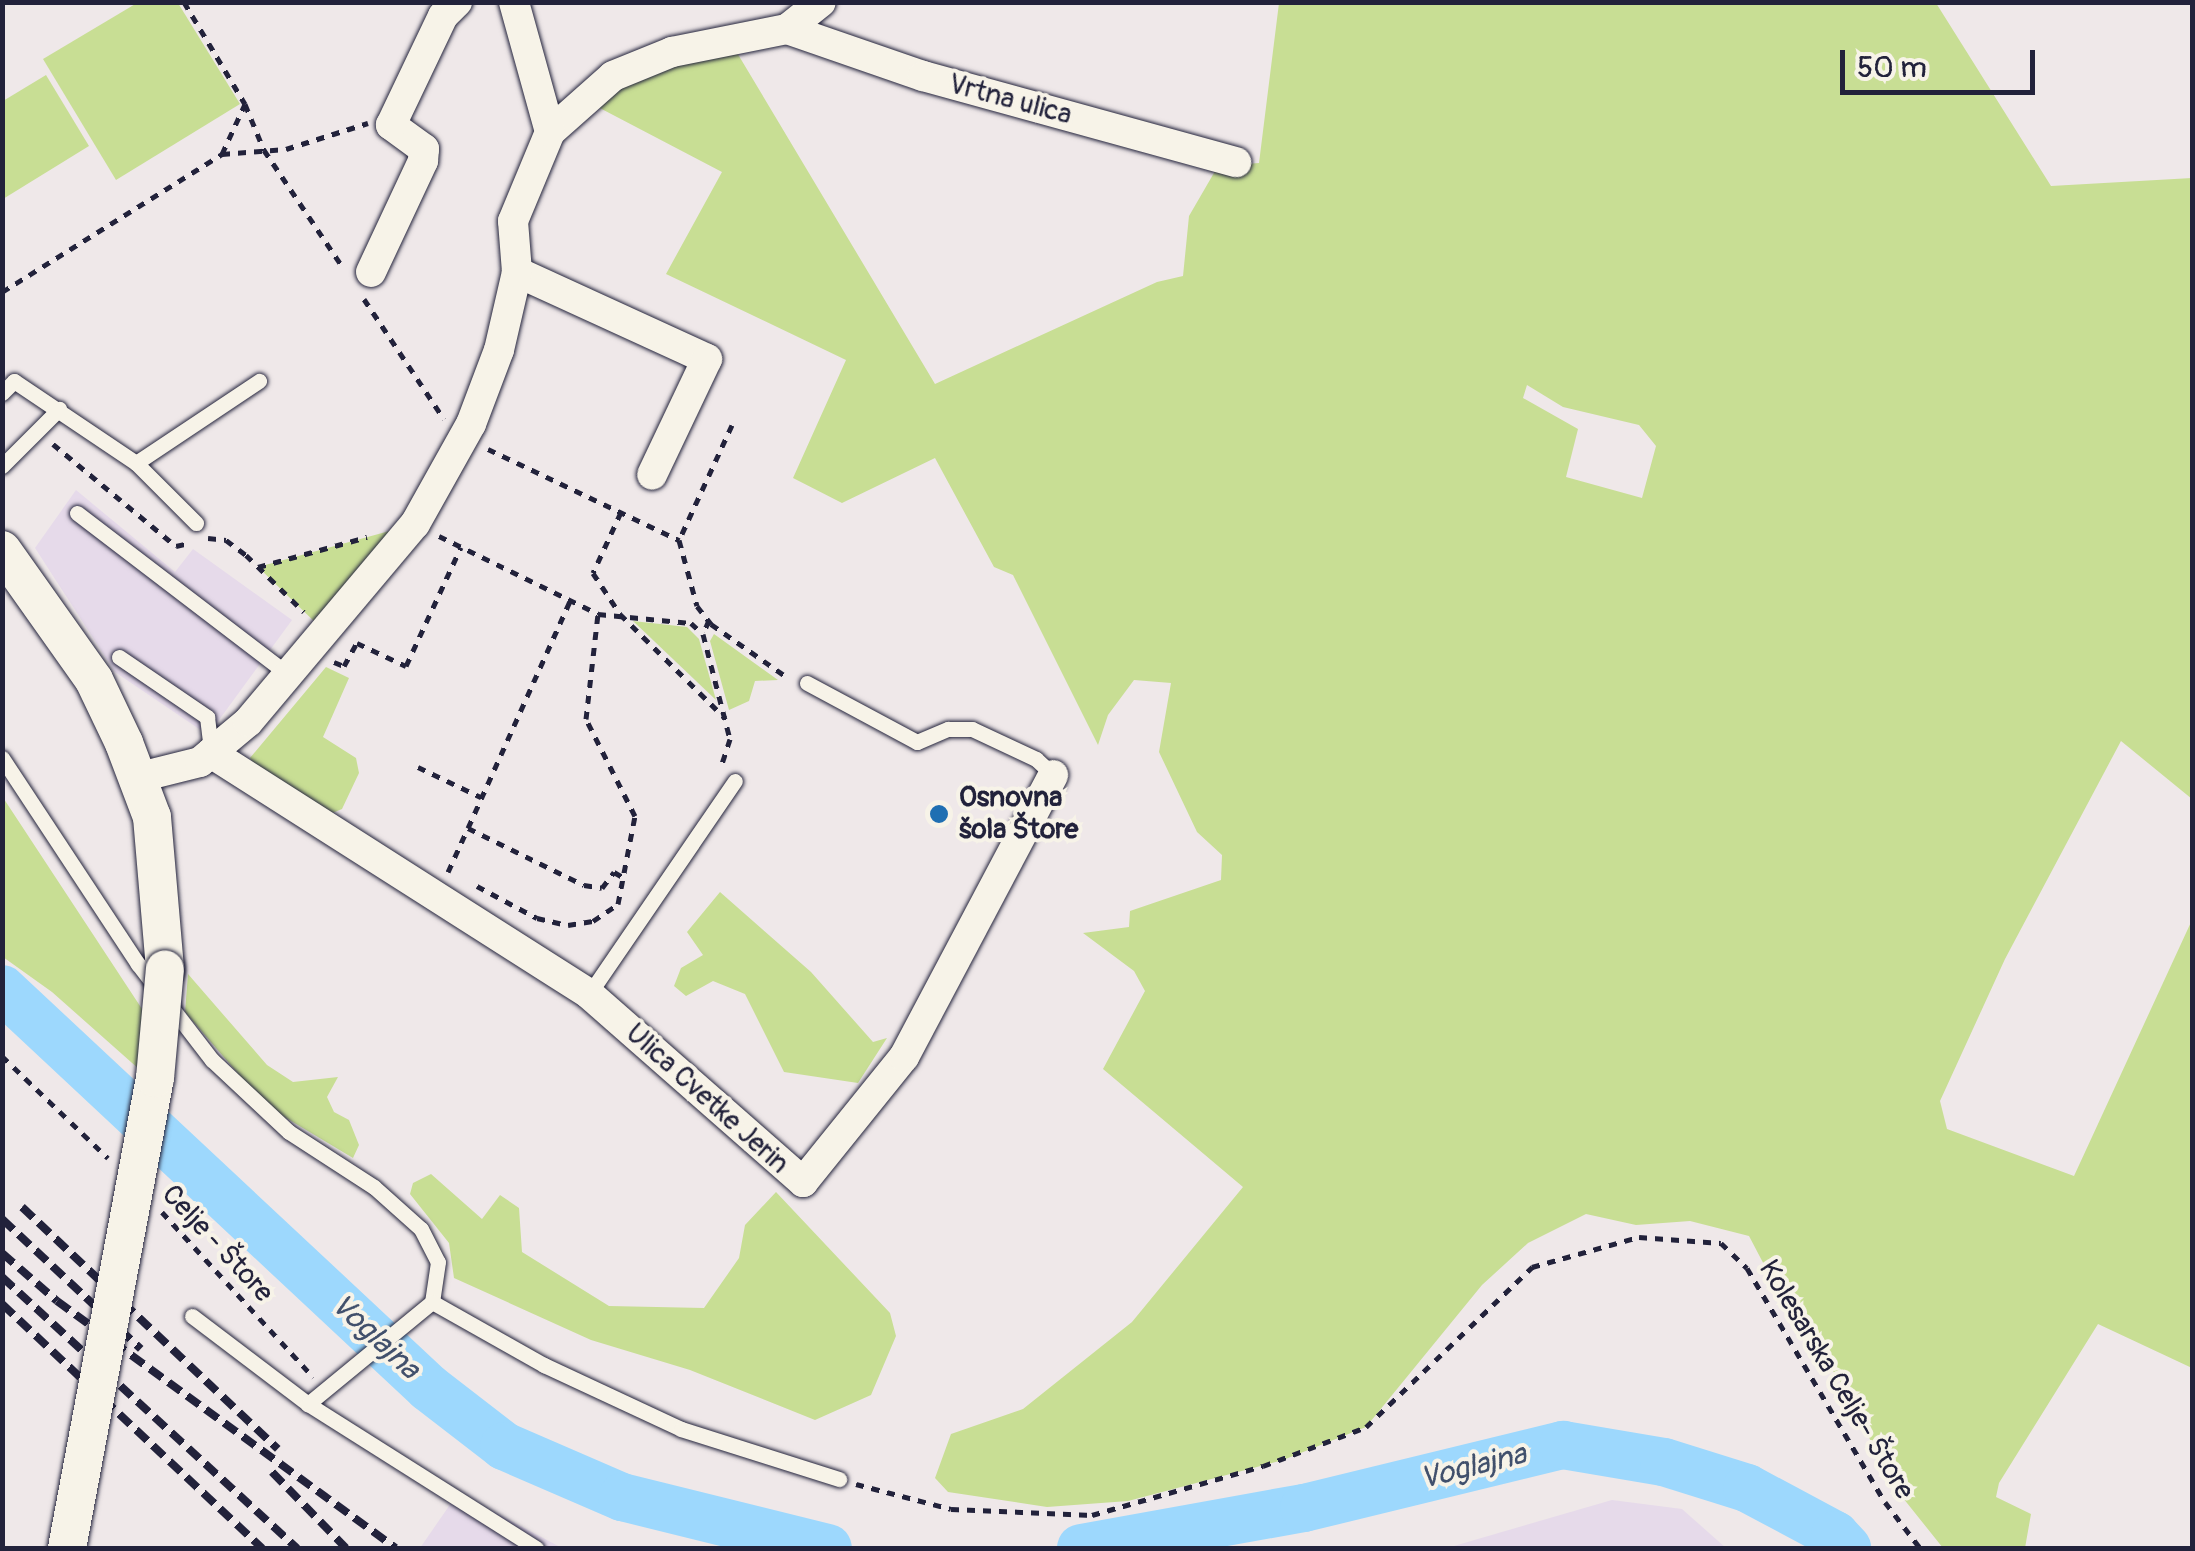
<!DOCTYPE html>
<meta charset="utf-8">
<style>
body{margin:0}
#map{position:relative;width:2195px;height:1551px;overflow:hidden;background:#efe8e9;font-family:Pangolin,sans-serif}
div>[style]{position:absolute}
.built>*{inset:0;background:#e6daea}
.green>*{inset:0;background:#c8de94}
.river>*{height:48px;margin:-24px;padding:0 24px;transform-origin:24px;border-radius:24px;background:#9dd8fd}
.path>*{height:5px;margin-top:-2.5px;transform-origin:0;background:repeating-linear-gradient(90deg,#22223b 0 8px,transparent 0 16px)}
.roads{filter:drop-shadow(0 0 2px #22223b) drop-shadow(0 0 2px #22223b)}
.service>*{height:15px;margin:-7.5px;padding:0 7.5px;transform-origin:7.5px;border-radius:7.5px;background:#f7f3e8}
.minor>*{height:30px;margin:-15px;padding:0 15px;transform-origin:15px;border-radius:15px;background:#f7f3e8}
.tertiary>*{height:38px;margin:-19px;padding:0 19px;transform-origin:19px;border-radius:19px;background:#f7f3e8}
.rail>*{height:8px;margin-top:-4px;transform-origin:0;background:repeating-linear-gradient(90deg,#22223b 0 15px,transparent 0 23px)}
.bridges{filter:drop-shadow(0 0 2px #22223b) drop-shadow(0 0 2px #22223b)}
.tertiary-bridge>*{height:38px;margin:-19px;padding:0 19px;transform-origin:19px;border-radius:19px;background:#f7f3e8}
.dots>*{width:28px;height:28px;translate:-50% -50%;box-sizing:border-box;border:5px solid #f7f3e8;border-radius:50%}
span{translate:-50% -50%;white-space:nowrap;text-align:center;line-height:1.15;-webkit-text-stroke:8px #f7f3e8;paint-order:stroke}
.street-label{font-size:28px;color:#22223b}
.poi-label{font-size:28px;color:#22223b;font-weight:700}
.left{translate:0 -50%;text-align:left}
.water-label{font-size:30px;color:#41506c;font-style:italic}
.frame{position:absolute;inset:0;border:5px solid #22223b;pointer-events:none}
.scale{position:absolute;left:1840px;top:50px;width:195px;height:45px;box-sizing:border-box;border:5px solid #22223b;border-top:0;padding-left:12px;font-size:30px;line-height:35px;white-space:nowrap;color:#22223b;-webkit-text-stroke:8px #f7f3e8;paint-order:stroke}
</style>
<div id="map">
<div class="built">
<div style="clip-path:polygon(76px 490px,175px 572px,193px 549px,292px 620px,208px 735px,115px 672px,35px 548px)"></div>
<div style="clip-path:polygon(458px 1493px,562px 1548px,420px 1548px)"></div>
<div style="clip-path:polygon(1612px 1500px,1682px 1509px,1726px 1548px,1447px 1548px)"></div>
</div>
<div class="green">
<div style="clip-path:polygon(137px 3px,178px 3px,240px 104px,116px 180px,43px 59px)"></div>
<div style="clip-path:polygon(evenodd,1279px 3px,1936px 3px,2051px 186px,2192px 178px,2192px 799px,2121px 741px,2005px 959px,1940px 1101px,1947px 1129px,2074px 1176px,2192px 920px,2192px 1368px,2098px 1324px,1999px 1483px,1996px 1497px,2031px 1514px,2025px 1548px,1943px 1548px,1895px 1488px,1840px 1381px,1780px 1295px,1749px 1236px,1690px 1221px,1636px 1225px,1586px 1214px,1528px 1243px,1482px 1285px,1366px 1427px,1283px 1460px,1128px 1501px,1047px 1507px,948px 1492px,935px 1478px,951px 1434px,1023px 1409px,1132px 1322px,1243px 1187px,1103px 1069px,1145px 991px,1134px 971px,1083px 933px,1129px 927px,1130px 911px,1221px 880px,1222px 855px,1197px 832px,1159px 752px,1171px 683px,1134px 680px,1108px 715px,1098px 745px,1013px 575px,994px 567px,935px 458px,842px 503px,793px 478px,846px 360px,666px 274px,722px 172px,594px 105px,664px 63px,733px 46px,935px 384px,1157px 282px,1183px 276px,1189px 216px,1218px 166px,1259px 163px,1279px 3px,1527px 385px,1563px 407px,1639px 425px,1656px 446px,1642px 498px,1566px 477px,1578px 429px,1523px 398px,1527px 385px)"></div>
<div style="clip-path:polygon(46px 75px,89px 146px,3px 199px,3px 101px)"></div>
<div style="clip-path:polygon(415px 524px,320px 627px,258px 567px)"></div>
<div style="clip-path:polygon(633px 621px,687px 627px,699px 639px,716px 700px)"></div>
<div style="clip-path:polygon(714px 634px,778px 680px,755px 681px,749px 701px,729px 710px,710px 641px)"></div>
<div style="clip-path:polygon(326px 667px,349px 678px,323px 737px,356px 758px,359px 773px,342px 809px,330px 814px,265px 779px,250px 758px)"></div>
<div style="clip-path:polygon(2px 796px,144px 1012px,140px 1070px,52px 992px,3px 957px)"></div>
<div style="clip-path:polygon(720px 892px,811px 972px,873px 1042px,887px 1038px,858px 1083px,784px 1072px,745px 994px,713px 981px,686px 996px,674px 986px,681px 968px,703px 955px,687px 932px)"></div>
<div style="clip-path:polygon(188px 974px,267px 1065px,293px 1082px,338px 1077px,327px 1097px,334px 1112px,349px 1120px,359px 1145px,353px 1158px,266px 1106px,185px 1012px)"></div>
<div style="clip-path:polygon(431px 1174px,482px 1219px,500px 1195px,519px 1208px,522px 1252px,609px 1306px,704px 1308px,739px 1258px,745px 1225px,776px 1192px,890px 1313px,896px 1336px,871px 1395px,815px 1420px,690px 1370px,591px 1340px,454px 1278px,449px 1243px,410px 1194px,413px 1183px)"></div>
</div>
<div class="river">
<div style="left:2px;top:989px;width:584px;rotate:43.06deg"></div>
<div style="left:429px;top:1388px;width:95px;rotate:37.7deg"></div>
<div style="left:504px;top:1446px;width:129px;rotate:23.4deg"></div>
<div style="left:622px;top:1497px;width:212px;rotate:13.9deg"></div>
<div style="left:1081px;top:1548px;width:227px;rotate:-10.2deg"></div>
<div style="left:1304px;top:1508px;width:267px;rotate:-13.7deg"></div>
<div style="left:1563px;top:1445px;width:102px;rotate:9.6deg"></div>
<div style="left:1664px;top:1462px;width:87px;rotate:17.4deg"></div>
<div style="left:1747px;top:1488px;width:100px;rotate:28.1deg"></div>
<div style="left:1835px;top:1535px;width:18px;rotate:47deg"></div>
</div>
<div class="path">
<div style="left:184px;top:2px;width:119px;rotate:59.1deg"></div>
<div style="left:245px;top:104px;width:50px;rotate:67.6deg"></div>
<div style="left:264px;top:150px;width:143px;rotate:56.1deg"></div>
<div style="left:222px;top:154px;width:55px;rotate:-65.3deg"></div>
<div style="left:2px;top:292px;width:260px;rotate:-32.1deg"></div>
<div style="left:222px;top:154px;width:64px;rotate:-4.5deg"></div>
<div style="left:286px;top:149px;width:86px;rotate:-17.6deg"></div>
<div style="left:364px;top:299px;width:144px;rotate:56.3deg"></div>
<div style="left:732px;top:425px;width:127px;rotate:114.7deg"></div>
<div style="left:679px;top:540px;width:68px;rotate:74.7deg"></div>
<div style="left:697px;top:606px;width:23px;rotate:52deg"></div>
<div style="left:711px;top:624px;width:94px;rotate:35deg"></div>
<div style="left:53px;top:444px;width:160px;rotate:39.7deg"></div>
<div style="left:176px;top:546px;width:13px;rotate:-13deg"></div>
<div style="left:488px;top:449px;width:212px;rotate:25.5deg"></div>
<div style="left:621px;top:512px;width:67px;rotate:114.7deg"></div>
<div style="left:593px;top:573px;width:49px;rotate:56.6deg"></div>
<div style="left:620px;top:614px;width:148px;rotate:44.7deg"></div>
<div style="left:439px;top:536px;width:177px;rotate:26.1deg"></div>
<div style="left:598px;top:614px;width:93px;rotate:5.5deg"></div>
<div style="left:691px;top:623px;width:16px;rotate:43deg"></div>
<div style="left:208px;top:538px;width:18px;rotate:6deg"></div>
<div style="left:226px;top:540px;width:25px;rotate:37deg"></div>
<div style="left:246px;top:555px;width:81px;rotate:44.5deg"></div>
<div style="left:258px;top:567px;width:113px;rotate:-15.4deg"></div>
<div style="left:709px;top:620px;width:15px;rotate:113deg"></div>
<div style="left:703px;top:634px;width:108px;rotate:75.6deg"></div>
<div style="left:730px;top:739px;width:28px;rotate:108deg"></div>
<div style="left:334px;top:662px;width:11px;rotate:22deg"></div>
<div style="left:344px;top:666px;width:26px;rotate:-61deg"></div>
<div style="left:357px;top:643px;width:54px;rotate:25.1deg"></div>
<div style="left:406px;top:666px;width:131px;rotate:-65.2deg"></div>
<div style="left:418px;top:767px;width:70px;rotate:25.5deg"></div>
<div style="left:468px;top:828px;width:249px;rotate:-65.8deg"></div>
<div style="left:448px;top:872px;width:48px;rotate:-65.6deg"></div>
<div style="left:468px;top:828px;width:129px;rotate:26.2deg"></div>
<div style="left:584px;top:885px;width:18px;rotate:9deg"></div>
<div style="left:602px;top:888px;width:20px;rotate:-53deg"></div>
<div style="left:614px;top:872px;width:14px;rotate:30deg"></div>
<div style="left:477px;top:886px;width:68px;rotate:28.1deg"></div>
<div style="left:537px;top:918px;width:32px;rotate:13deg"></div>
<div style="left:568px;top:925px;width:25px;rotate:-9deg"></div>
<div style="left:593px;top:921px;width:30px;rotate:-34deg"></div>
<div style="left:618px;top:904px;width:90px;rotate:-79.1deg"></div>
<div style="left:635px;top:816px;width:109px;rotate:-116.8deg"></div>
<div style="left:586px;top:719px;width:106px;rotate:-83.5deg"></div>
<div style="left:2px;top:1056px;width:147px;rotate:43.9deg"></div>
<div style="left:162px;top:1212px;width:224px;rotate:47.5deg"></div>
<div style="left:856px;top:1484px;width:98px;rotate:14.7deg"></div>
<div style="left:951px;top:1509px;width:141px;rotate:2.4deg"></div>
<div style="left:1092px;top:1515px;width:178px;rotate:-16deg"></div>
<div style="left:1263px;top:1466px;width:110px;rotate:-20.7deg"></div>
<div style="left:1366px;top:1427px;width:231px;rotate:-43.9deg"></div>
<div style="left:1532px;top:1267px;width:111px;rotate:-15.7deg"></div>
<div style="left:1639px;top:1237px;width:82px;rotate:4.2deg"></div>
<div style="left:1721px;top:1243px;width:36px;rotate:44deg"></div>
<div style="left:1747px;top:1268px;width:272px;rotate:59.5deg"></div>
<div style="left:1885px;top:1502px;width:58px;rotate:52.7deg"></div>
</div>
<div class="roads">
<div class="service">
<div style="left:2px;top:393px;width:17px;rotate:-45deg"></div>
<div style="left:14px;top:381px;width:147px;rotate:33.9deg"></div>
<div style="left:136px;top:463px;width:148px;rotate:-33.7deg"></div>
<div style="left:136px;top:463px;width:85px;rotate:45deg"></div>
<div style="left:2px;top:466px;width:81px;rotate:-45deg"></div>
<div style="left:77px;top:513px;width:268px;rotate:37.4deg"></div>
<div style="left:119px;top:657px;width:107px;rotate:34.3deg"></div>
<div style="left:207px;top:717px;width:34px;rotate:83deg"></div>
<div style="left:807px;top:683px;width:125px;rotate:28.2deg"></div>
<div style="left:917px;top:742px;width:34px;rotate:-23deg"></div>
<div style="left:948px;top:729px;width:24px"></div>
<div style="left:972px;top:729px;width:71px;rotate:25.1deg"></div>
<div style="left:1036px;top:759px;width:23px;rotate:43deg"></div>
<div style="left:2px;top:758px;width:247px;rotate:56.6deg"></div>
<div style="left:138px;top:964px;width:121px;rotate:52.4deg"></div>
<div style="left:212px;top:1060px;width:105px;rotate:43.1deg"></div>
<div style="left:289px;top:1132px;width:101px;rotate:32.9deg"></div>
<div style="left:374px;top:1187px;width:63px;rotate:41.8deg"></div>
<div style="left:421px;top:1229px;width:37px;rotate:63deg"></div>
<div style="left:438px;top:1262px;width:40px;rotate:98.5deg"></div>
<div style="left:432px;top:1302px;width:161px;rotate:140.6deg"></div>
<div style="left:589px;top:994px;width:258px;rotate:-55.6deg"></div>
<div style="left:432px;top:1302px;width:129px;rotate:29.4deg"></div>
<div style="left:544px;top:1365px;width:151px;rotate:25deg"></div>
<div style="left:681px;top:1429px;width:166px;rotate:17.6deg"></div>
<div style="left:192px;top:1316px;width:146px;rotate:37.2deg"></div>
<div style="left:308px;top:1404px;width:270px;rotate:32.3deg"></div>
</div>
<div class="minor">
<div style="left:787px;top:29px;width:144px;rotate:19.1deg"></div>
<div style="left:923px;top:76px;width:325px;rotate:15.4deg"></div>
<div style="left:550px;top:132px;width:84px;rotate:-41.6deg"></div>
<div style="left:613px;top:76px;width:64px;rotate:-22.1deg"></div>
<div style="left:672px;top:52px;width:117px;rotate:-11.3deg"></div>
<div style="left:787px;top:29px;width:43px;rotate:-38.5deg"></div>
<div style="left:371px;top:272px;width:123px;rotate:-64.9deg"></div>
<div style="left:423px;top:161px;width:12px;rotate:-85deg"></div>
<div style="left:424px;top:149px;width:41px;rotate:-144deg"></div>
<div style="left:391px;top:125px;width:121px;rotate:-64.5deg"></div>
<div style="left:443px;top:16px;width:20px;rotate:-45deg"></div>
<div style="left:517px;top:272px;width:209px;rotate:24.6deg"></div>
<div style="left:707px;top:359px;width:128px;rotate:115.4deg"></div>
<div style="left:211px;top:753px;width:448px;rotate:32.5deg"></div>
<div style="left:589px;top:994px;width:285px;rotate:41.3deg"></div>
<div style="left:803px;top:1182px;width:161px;rotate:-51.1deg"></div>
<div style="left:904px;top:1057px;width:319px;rotate:-62.1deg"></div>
<div style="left:136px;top:778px;width:66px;rotate:-14deg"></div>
<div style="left:200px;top:762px;width:62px;rotate:-39.8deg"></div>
<div style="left:248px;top:722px;width:259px;rotate:-49.9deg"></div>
<div style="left:415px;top:524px;width:115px;rotate:-60.8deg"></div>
<div style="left:471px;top:424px;width:79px;rotate:-69.3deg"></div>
<div style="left:499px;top:350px;width:80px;rotate:-77deg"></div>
<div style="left:517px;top:272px;width:51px;rotate:-94.5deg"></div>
<div style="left:513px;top:221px;width:96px;rotate:-67.4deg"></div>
<div style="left:550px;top:132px;width:135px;rotate:-105.5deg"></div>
</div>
<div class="tertiary">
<div style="left:2px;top:550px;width:159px;rotate:54.7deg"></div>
<div style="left:94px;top:680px;width:70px;rotate:64.5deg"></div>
<div style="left:124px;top:743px;width:79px;rotate:69.3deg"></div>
<div style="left:152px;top:817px;width:153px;rotate:85.1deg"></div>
</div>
</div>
<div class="rail">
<div style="left:22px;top:1207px;width:352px;rotate:43.4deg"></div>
<div style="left:2px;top:1219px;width:190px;rotate:43.1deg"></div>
<div style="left:2px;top:1253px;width:73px;rotate:41.1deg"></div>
<div style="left:57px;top:1301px;width:419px;rotate:36.1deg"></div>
<div style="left:2px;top:1277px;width:401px;rotate:42.6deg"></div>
<div style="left:2px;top:1304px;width:357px;rotate:43.2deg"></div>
<div style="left:272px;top:1472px;width:106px;rotate:45.8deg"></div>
</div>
<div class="bridges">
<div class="tertiary-bridge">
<div style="left:67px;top:1548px;width:478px;rotate:-79.4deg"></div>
<div style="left:155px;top:1078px;width:109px;rotate:-84.8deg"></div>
</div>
</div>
<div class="dots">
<div style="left:939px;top:814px;background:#1f6fb2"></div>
</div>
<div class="street-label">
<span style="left:1010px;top:100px;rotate:15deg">Vrtna ulica</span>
<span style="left:707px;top:1099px;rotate:42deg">Ulica Cvetke Jerin</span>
<span style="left:217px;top:1244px;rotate:47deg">Celje - Štore</span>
<span style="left:1836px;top:1380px;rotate:59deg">Kolesarska Celje- Štore</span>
</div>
<div class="poi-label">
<span class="left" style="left:959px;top:814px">Osnovna<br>šola Štore</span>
</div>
<div class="water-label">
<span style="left:375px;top:1337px;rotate:43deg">Voglajna</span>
<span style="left:1473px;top:1467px;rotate:-14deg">Voglajna</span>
</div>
<div class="frame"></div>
<div class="scale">50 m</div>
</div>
